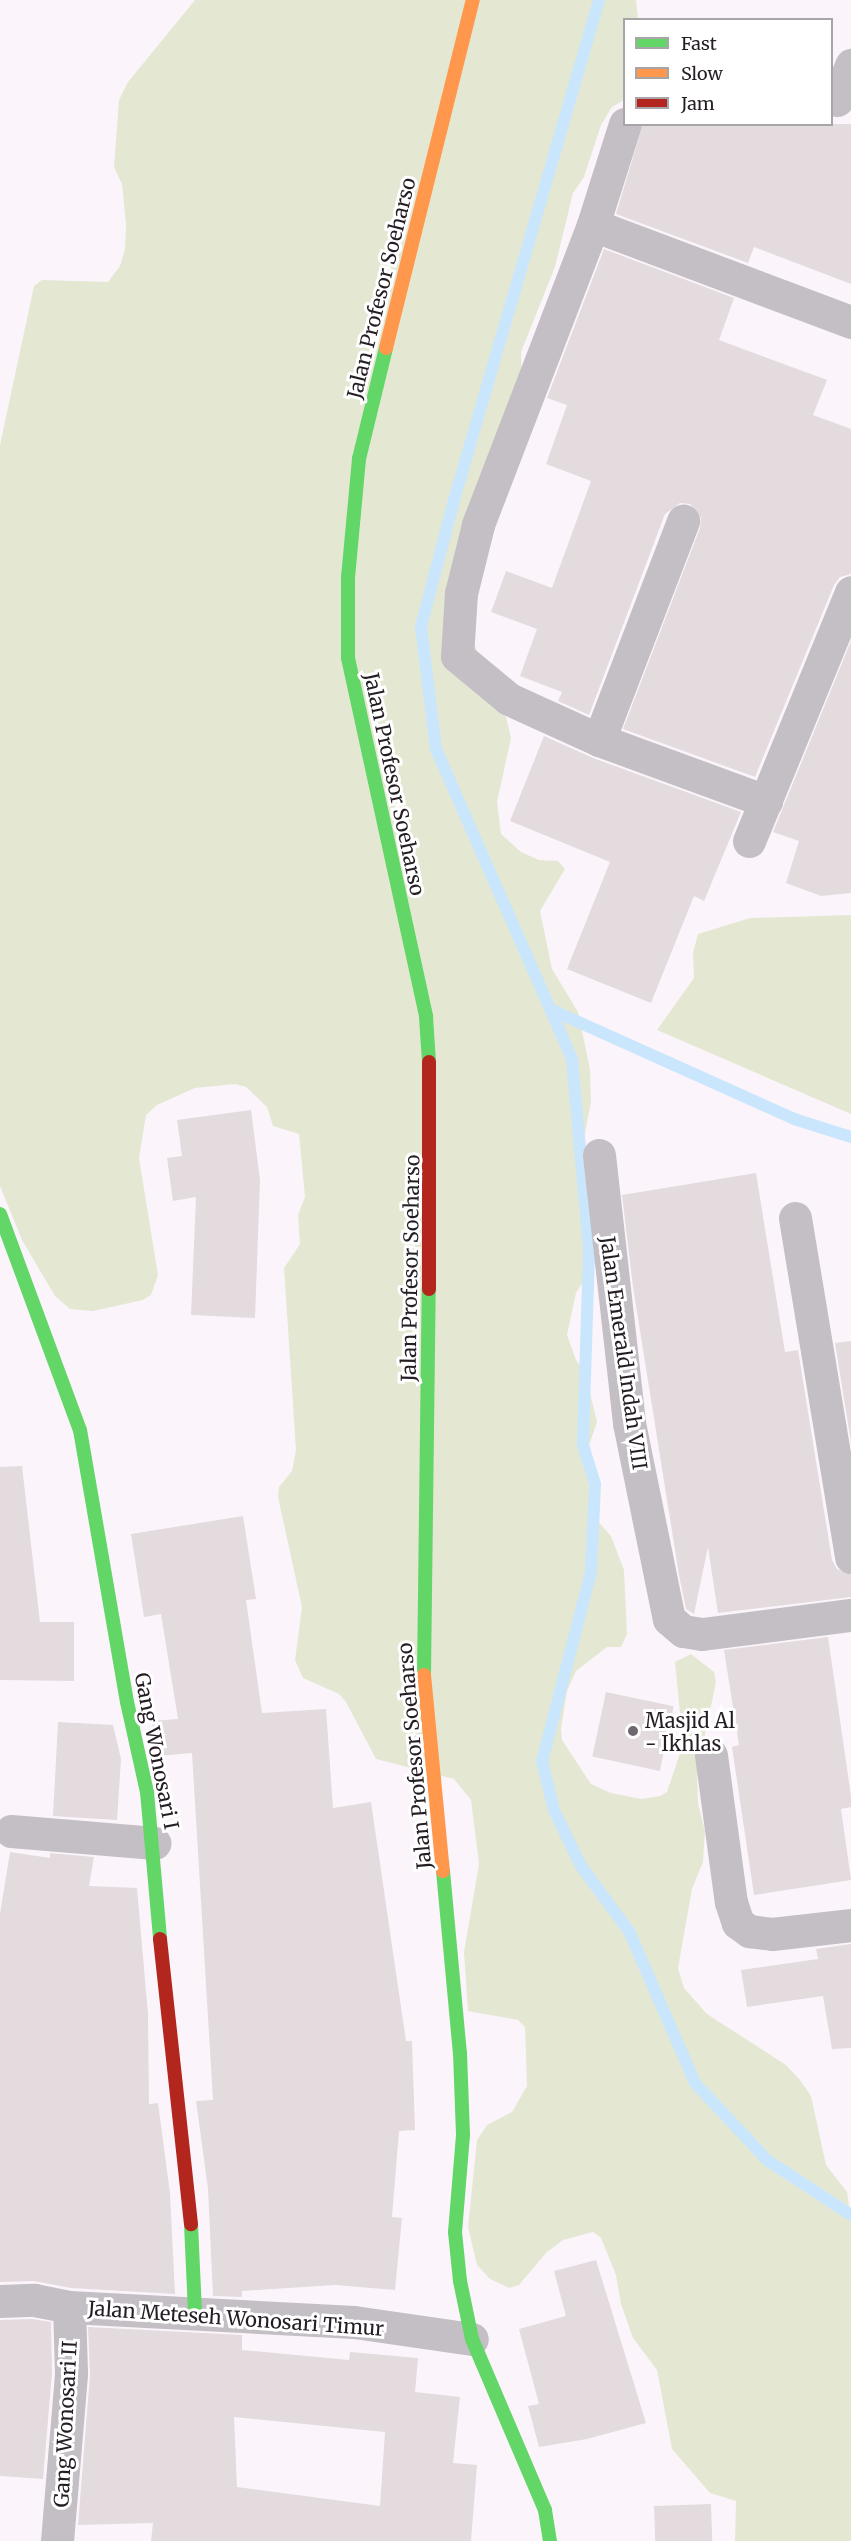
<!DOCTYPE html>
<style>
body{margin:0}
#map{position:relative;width:851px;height:2541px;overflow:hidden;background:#fbf5fb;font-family:Merriweather,serif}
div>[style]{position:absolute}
.green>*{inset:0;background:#e4e8d2}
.stream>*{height:12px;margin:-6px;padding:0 6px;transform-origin:6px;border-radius:6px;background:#c9e6fc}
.building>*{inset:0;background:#e3dbdd;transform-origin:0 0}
.street>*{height:33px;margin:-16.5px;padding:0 16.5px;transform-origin:16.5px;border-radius:16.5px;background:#c4bec5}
.fast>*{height:14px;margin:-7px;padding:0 7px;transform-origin:7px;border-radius:7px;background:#63d668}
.slow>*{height:14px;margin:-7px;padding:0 7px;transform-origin:7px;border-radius:7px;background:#ff974d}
.jam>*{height:14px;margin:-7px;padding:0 7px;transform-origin:7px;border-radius:7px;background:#b3261e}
.dots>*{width:16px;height:16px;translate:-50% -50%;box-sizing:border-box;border:3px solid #fff;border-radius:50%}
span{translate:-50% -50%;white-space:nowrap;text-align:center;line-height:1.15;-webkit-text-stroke:6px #fff;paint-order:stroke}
.street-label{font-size:20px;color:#241d23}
.poi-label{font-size:20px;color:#241d23}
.left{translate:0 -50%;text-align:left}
.legend{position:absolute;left:623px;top:18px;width:210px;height:108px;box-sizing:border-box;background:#fff;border:2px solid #a7a5a7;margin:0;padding:8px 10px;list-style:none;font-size:18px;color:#241d23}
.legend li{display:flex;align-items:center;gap:12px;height:30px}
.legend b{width:30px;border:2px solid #a7a5a7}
</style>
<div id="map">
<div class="green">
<div style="clip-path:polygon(195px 0,636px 0,638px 19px,624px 20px,624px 100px,612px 107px,601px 125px,584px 177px,573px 193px,555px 267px,521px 352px,522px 424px,479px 545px,471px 635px,499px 710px,506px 717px,511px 738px,497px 802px,501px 834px,521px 852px,539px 860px,558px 861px,565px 869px,540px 911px,552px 969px,578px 1012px,590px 1069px,591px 1102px,582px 1148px,589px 1165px,595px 1263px,576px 1293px,567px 1335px,576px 1360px,585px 1372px,597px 1422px,587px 1451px,589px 1490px,595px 1518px,611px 1536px,624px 1570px,627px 1634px,621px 1647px,607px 1647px,576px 1671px,567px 1691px,561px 1729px,562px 1740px,591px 1784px,611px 1793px,641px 1799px,660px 1796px,667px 1792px,683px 1744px,675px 1662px,691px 1654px,714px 1672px,716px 1682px,697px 1773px,698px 1803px,705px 1831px,703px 1862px,692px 1889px,678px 1968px,684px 1988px,707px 2014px,786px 2065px,800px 2080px,811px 2096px,826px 2165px,847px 2192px,851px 2220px,851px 2541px,735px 2541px,736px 2501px,710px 2493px,672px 2449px,657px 2370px,633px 2338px,621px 2304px,616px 2275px,601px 2238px,593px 2232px,563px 2240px,546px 2253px,519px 2285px,509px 2288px,490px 2279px,477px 2265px,468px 2227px,477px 2140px,487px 2125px,512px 2112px,527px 2086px,525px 2027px,518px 2020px,468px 2011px,464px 1952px,479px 1864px,471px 1800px,454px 1779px,376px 1759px,346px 1702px,339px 1694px,303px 1678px,295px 1660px,302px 1607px,278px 1497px,279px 1487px,292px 1471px,296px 1450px,284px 1268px,300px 1244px,298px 1215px,305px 1197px,299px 1134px,273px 1126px,267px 1107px,246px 1087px,235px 1084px,195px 1088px,157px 1105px,146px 1115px,139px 1158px,158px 1275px,151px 1295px,143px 1300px,93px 1311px,70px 1309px,55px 1296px,22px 1240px,0 1186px,0 445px,34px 286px,42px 280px,108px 282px,120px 266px,125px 249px,126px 224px,122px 184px,114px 167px,119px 100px,128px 82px)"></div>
<div style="clip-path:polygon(851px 915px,851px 1114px,657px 1030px,694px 978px,693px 953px,698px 934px,750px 918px)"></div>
</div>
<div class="stream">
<div style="left:599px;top:0;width:521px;rotate:106.17deg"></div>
<div style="left:454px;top:500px;width:131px;rotate:104.6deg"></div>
<div style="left:421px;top:627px;width:123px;rotate:83deg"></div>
<div style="left:436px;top:749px;width:339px;rotate:66.3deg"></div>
<div style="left:572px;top:1059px;width:193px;rotate:84.9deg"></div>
<div style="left:589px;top:1251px;width:194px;rotate:91.8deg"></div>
<div style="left:583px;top:1445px;width:41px;rotate:72.9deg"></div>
<div style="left:595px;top:1484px;width:88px;rotate:92.6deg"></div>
<div style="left:591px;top:1572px;width:195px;rotate:104.5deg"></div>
<div style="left:542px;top:1761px;width:50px;rotate:76.2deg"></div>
<div style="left:554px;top:1810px;width:62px;rotate:64.3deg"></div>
<div style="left:581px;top:1866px;width:81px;rotate:53.6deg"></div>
<div style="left:629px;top:1931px;width:166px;rotate:66.5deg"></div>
<div style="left:695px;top:2083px;width:105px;rotate:46.9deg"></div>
<div style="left:767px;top:2160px;width:100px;rotate:33.2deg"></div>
<div style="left:554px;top:1011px;width:263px;rotate:24.2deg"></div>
<div style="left:794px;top:1119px;width:60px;rotate:17.5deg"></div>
</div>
<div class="building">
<div style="clip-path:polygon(643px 124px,851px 124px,851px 284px,754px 247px,748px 263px,616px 214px)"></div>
<div style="clip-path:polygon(604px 249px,734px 298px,719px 340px,827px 380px,813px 415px,851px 429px,851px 574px,840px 577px,834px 585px,755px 777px,623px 729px,700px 528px,701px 518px,690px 504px,680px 503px,665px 514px,589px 715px,558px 701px,562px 692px,520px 676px,537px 629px,491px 612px,506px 571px,552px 588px,591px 481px,546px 464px,567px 405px,547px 398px)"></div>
<div style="clip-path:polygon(851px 641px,851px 893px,821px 896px,786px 883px,799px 841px,773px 832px)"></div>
<div style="clip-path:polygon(544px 736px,593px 758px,741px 812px,704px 901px,694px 896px,651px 1003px,567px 969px,610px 862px,510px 821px)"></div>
<div style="clip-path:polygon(251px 1110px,260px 1180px,255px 1318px,191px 1315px,196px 1197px,173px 1201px,167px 1158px,182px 1156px,177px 1120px)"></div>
<div style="clip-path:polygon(756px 1173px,785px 1352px,798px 1350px,832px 1560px,837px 1569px,851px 1575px,851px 1597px,718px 1613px,708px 1547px,694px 1614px,686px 1609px,679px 1575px,633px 1287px,622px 1195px)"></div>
<div style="clip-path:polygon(851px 1341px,851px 1442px,835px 1343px)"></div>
<div style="clip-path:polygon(22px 1466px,40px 1622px,74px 1622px,74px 1681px,0 1680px,0 1467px)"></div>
<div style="clip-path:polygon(243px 1516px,256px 1599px,246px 1600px,262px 1713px,326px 1709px,333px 1808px,371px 1802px,406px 2041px,412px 2041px,415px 2130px,399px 2131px,392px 2217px,402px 2218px,395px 2290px,335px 2285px,242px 2291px,242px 2297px,213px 2296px,208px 2189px,196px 2101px,213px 2100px,192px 1753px,158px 1756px,151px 1721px,178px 1719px,161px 1614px,144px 1617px,131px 1534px)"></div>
<div style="clip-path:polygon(828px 1637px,851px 1796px,851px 1807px,841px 1809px,851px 1880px,754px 1895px,732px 1747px,739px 1745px,724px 1650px)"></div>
<div style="left:606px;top:1692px;width:69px;height:66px;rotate:12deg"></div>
<div style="clip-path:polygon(58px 1722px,113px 1725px,121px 1759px,117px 1820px,53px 1816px)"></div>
<div style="clip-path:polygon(10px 1852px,50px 1858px,50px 1853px,94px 1857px,89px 1886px,137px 1888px,148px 2014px,149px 2104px,158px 2103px,170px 2193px,175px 2294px,71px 2288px,34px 2281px,0 2282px,0 1914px)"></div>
<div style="clip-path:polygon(851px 1944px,851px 2048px,832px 2049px,823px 1996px,747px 2007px,741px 1970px,818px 1959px,816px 1949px)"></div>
<div style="clip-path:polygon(596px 2260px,646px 2423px,587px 2439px,539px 2447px,528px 2406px,539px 2404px,519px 2329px,566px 2316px,554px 2271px)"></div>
<div style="clip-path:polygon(32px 2319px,51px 2322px,52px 2373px,43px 2479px,0 2476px,0 2320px)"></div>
<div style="clip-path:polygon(evenodd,88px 2327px,242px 2335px,242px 2350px,349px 2360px,350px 2352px,418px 2358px,415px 2392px,460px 2397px,453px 2463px,477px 2465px,471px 2541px,151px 2541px,153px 2523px,78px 2525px,90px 2375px,88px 2327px,234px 2417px,385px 2432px,380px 2506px,237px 2487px,234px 2417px)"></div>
<div style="left:711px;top:2504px;width:37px;height:57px;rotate:88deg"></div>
</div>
<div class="street">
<div style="left:837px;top:100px;width:38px;rotate:-68deg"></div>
<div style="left:625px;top:124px;width:106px;rotate:107.6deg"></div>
<div style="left:593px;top:225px;width:321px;rotate:111deg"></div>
<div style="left:478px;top:525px;width:70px;rotate:104deg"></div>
<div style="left:461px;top:593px;width:63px;rotate:93.6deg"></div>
<div style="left:457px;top:656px;width:67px;rotate:39.6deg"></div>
<div style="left:509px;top:699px;width:99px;rotate:24.5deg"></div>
<div style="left:599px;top:740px;width:178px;rotate:20.1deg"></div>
<div style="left:593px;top:225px;width:276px;rotate:20.6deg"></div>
<div style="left:599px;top:740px;width:235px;rotate:-69deg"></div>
<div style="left:749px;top:841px;width:269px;rotate:-67.7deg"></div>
<div style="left:599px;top:1155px;width:270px;rotate:83.6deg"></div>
<div style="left:629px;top:1423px;width:200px;rotate:78.5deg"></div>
<div style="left:669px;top:1619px;width:18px;rotate:41deg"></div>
<div style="left:683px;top:1631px;width:19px;rotate:9deg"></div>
<div style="left:702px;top:1634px;width:150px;rotate:-7.3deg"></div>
<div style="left:795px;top:1218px;width:344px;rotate:80.6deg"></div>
<div style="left:711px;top:1755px;width:148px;rotate:82.3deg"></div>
<div style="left:731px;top:1902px;width:22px;rotate:72deg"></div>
<div style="left:738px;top:1923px;width:14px;rotate:36deg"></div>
<div style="left:749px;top:1931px;width:23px;rotate:7deg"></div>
<div style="left:772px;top:1934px;width:80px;rotate:-6.5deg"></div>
<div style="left:11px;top:1831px;width:144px;rotate:4.8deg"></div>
<div style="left:0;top:2301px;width:34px;rotate:-2deg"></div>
<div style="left:34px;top:2300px;width:36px;rotate:11deg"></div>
<div style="left:69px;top:2307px;width:285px;rotate:3deg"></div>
<div style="left:354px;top:2322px;width:119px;rotate:8.2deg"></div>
<div style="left:57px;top:2541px;width:169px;rotate:-85.2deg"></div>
<div style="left:71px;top:2373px;width:66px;rotate:-91.7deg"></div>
</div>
<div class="fast">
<div style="left:386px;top:348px;width:114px;rotate:103.7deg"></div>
<div style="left:359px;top:459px;width:119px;rotate:95.3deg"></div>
<div style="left:348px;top:577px;width:81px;rotate:90deg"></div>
<div style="left:348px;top:658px;width:367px;rotate:77.7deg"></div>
<div style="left:426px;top:1017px;width:45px;rotate:86.2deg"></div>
<div style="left:0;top:1214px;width:230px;rotate:69.7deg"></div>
<div style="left:80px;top:1430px;width:276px;rotate:80.2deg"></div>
<div style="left:127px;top:1702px;width:92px;rotate:77.5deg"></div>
<div style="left:147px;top:1792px;width:148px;rotate:84.9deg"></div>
<div style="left:424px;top:1675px;width:386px;rotate:-89.3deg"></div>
<div style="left:443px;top:1871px;width:183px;rotate:84.7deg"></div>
<div style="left:460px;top:2053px;width:82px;rotate:87.9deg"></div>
<div style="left:463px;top:2135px;width:97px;rotate:94.7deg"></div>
<div style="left:455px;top:2232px;width:49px;rotate:84.2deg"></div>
<div style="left:460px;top:2281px;width:59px;rotate:78.3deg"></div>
<div style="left:472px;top:2339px;width:186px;rotate:66.9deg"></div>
<div style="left:545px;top:2510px;width:31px;rotate:81deg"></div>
<div style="left:191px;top:2224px;width:88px;rotate:87.4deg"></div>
</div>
<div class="slow">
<div style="left:386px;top:348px;width:359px;rotate:-76deg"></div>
<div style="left:424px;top:1675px;width:197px;rotate:84.5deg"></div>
</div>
<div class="jam">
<div style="left:429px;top:1289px;width:227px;rotate:-90deg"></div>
<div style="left:160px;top:1939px;width:287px;rotate:83.8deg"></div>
</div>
<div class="dots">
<div style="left:633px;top:1731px;background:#6f696f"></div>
</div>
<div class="street-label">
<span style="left:381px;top:288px;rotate:-76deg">Jalan Profesor Soeharso</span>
<span style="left:395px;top:784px;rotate:78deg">Jalan Profesor Soeharso</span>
<span style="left:410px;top:1268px;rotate:-89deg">Jalan Profesor Soeharso</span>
<span style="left:624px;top:1353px;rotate:82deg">Jalan Emerald Indah VIII</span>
<span style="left:157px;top:1751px;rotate:79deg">Gang Wonosari I</span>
<span style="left:414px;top:1756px;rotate:-95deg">Jalan Profesor Soeharso</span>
<span style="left:236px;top:2318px;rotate:4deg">Jalan Meteseh Wonosari Timur</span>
<span style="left:65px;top:2424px;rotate:-87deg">Gang Wonosari II</span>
</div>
<div class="poi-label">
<span class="left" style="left:645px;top:1732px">Masjid Al<br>- Ikhlas</span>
</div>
<ul class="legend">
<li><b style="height:8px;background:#63d668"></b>Fast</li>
<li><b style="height:8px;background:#ff974d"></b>Slow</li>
<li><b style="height:8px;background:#b3261e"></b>Jam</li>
</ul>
</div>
